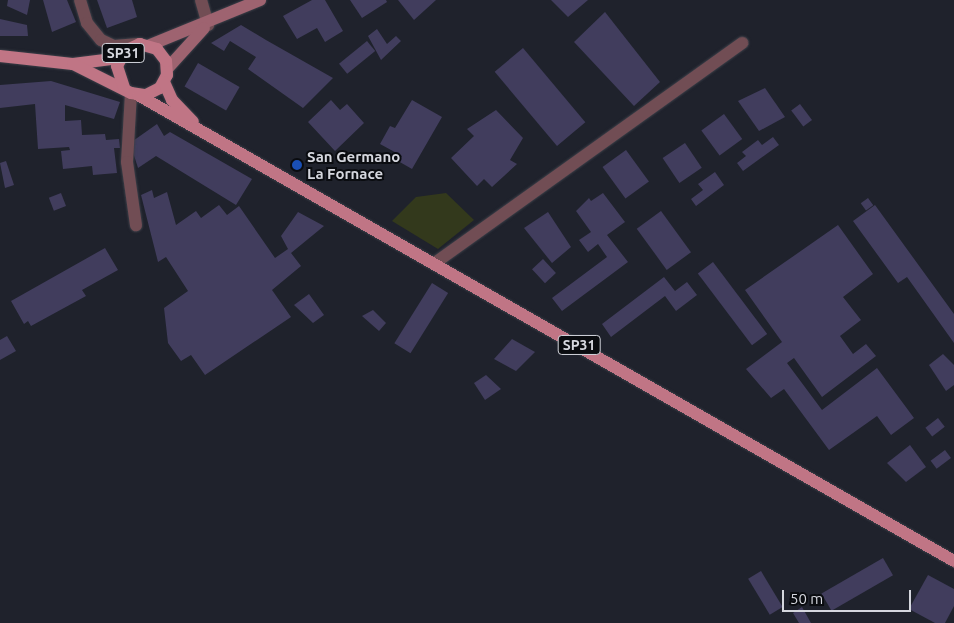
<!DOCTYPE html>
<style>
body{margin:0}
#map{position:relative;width:954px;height:623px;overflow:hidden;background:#1f222c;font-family:Ubuntu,sans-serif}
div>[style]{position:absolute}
.green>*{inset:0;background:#33391c}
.building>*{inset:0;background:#413d5d;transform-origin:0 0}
.roads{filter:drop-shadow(0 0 1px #3c3f48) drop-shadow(0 0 1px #3c3f48)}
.minor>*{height:12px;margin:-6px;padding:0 6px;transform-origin:6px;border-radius:6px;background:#714d54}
.tertiary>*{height:12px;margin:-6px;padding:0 6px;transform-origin:6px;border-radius:6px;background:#714d54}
.secondary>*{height:12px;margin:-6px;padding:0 6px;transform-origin:6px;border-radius:6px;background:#9e6370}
.primary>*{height:12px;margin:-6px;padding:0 6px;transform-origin:6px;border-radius:6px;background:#c07585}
.dots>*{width:14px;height:14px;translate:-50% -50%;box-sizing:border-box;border:2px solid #0a0c10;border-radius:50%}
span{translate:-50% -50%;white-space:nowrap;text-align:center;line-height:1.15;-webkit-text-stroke:4px #0a0c10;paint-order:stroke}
.shield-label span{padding:1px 4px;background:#0a0c10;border:1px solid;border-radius:4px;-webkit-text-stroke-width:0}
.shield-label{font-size:14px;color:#d5d7de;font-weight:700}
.poi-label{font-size:15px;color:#d5d7de;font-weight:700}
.left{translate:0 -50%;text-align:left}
.scale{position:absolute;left:782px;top:590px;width:129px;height:22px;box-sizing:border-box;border:2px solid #d5d7de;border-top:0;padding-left:6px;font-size:15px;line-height:18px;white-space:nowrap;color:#d5d7de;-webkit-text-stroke:4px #0a0c10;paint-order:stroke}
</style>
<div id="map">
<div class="green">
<div style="clip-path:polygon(446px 193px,474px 220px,438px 249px,392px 221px,416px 197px)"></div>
</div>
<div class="building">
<div style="clip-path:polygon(8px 0,30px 0,27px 15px,7px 6px)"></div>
<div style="clip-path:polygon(43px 0,67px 0,76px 22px,52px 32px)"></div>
<div style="clip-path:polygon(97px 0,132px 0,137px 17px,107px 28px)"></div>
<div style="clip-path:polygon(312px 0,325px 0,343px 31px,325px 42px,317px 28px,297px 39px,283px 16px)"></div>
<div style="clip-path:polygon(350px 0,386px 0,387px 2px,362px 18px)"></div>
<div style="clip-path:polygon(398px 0,436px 0,414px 20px)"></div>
<div style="clip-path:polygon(551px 0,588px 0,568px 17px)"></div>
<div style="clip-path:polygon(605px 12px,660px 82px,634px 106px,574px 42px)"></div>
<div style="clip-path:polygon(0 19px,27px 25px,28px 36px,0 36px)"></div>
<div style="clip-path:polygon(241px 25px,266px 40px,333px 78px,303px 108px,248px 69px,256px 57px,230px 41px,224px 51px,211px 43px)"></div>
<div style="clip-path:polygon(377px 29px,387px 44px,396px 36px,401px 41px,381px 60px,368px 36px)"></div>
<div style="left:367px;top:41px;width:13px;height:36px;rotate:51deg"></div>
<div style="left:523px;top:48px;width:97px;height:37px;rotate:50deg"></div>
<div style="left:198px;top:63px;width:48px;height:27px;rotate:30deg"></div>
<div style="clip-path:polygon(51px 81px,120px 102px,114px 119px,65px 105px,65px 121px,81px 120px,82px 135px,105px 134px,106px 140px,119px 139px,120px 148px,114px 148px,117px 173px,93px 175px,92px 166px,63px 169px,61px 151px,70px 150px,69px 147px,38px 149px,35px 104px,0 108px,0 85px)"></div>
<div style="clip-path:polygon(765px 88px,785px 117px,759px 131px,738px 101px)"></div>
<div style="clip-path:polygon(331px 100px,340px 110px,347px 104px,364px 123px,335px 151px,308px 122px)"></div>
<div style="clip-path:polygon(412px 100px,442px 117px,412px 169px,398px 161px,402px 156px,380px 144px,390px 126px,395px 128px)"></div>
<div style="left:800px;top:104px;width:20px;height:11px;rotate:53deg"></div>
<div style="clip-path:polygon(496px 110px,523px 138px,510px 160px,517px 164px,492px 187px,484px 179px,477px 186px,451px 158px,474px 136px,467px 129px)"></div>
<div style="left:724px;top:114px;width:31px;height:28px;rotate:54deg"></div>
<div style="clip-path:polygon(157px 124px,164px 136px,170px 132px,252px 179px,236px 205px,156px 156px,138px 168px,130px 143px)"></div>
<div style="clip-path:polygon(773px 137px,779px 145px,743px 171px,737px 163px,746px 156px,742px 152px,758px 140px,762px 145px)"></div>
<div style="left:685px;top:143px;width:30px;height:27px;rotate:56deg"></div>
<div style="left:626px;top:150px;width:39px;height:29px;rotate:54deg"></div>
<div style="clip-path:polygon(6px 161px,14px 185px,5px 188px,0 163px)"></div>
<div style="clip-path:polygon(715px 172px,724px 185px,696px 206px,691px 199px,703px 190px,698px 184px)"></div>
<div style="clip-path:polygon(152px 190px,154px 198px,167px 192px,176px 225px,196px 211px,201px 218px,219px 205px,227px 215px,239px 206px,275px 258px,288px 249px,281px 236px,298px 212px,324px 226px,291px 253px,301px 266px,272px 290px,291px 317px,205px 375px,191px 355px,181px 361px,168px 343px,164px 308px,188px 291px,166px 257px,158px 262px,141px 195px)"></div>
<div style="left:61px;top:193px;width:14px;height:13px;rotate:69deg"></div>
<div style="clip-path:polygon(603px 193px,625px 222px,607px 235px,628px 262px,562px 311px,552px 298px,607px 257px,598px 244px,588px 252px,579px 240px,591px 232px,576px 211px,589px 198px,591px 201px)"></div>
<div style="left:868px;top:198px;width:9px;height:9px;rotate:54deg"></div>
<div style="clip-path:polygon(875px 205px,954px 314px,954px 343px,907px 277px,898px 283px,853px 221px)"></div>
<div style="left:661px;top:211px;width:51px;height:30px;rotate:54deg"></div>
<div style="clip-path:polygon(548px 212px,571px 247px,552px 263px,524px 228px)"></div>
<div style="clip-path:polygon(838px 225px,873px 274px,843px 297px,861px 320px,840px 336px,853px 354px,866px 344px,876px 356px,822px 397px,794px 358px,787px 363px,822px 410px,877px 368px,914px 418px,891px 435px,877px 416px,829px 450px,784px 389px,771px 398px,746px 369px,782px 342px,745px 290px)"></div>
<div style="clip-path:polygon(105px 248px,118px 270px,82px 290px,86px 296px,31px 326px,28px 321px,24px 324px,11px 301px)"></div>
<div style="left:543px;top:259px;width:19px;height:15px;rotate:47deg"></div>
<div style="left:713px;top:262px;width:90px;height:19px;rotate:53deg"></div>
<div style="clip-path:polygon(664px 277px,675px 291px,687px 282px,697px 295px,676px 311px,665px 296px,611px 337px,602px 324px)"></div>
<div style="left:432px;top:283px;width:19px;height:71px;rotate:32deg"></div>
<div style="clip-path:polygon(309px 294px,324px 315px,313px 323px,294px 305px)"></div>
<div style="clip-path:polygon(373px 310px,386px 323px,379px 331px,362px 316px)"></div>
<div style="clip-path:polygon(7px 336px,16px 351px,0 360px,0 340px)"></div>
<div style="clip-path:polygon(512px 339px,535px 352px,516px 371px,494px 359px)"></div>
<div style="clip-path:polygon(943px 354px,954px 365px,954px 385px,946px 391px,929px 365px)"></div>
<div style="clip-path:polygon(486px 375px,501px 389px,485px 400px,474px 383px)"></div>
<div style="left:938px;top:418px;width:11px;height:16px;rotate:52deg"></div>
<div style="clip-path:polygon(910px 445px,926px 467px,906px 482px,887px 463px)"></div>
<div style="left:945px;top:450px;width:10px;height:18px;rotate:53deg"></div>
<div style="left:883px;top:558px;width:20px;height:71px;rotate:60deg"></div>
<div style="left:761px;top:571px;width:42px;height:15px;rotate:59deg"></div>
<div style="clip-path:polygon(928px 575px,954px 589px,954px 606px,945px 623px,935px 623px,909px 609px)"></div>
<div style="clip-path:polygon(802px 607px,811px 623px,799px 623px,793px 613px)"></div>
</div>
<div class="roads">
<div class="minor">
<div style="left:201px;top:0;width:26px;rotate:74deg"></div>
<div style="left:131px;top:93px;width:69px;rotate:93.3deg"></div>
<div style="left:127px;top:162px;width:64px;rotate:81.9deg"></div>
<div style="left:435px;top:263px;width:378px;rotate:-35.6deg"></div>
</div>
<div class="tertiary">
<div style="left:80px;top:0;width:24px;rotate:73deg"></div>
<div style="left:87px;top:23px;width:22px;rotate:51deg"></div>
<div style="left:101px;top:40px;width:14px;rotate:25deg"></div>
<div style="left:114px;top:46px;width:24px;rotate:-5deg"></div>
</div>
<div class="secondary">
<div style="left:150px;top:45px;width:119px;rotate:-22.2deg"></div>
<div style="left:167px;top:69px;width:55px;rotate:-47.9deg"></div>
</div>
<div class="primary">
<div style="left:0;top:56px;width:73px;rotate:6.3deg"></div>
<div style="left:73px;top:64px;width:46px;rotate:-7.4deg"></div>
<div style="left:73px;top:64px;width:65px;rotate:26.6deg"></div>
<div style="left:131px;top:93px;width:15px;rotate:8deg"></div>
<div style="left:146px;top:95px;width:16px;rotate:-27deg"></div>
<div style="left:160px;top:88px;width:15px;rotate:-62deg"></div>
<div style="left:167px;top:75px;width:14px;rotate:-94deg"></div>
<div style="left:166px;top:61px;width:15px;rotate:-127deg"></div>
<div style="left:157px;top:49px;width:18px;rotate:-164deg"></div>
<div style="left:140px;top:44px;width:17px;rotate:155deg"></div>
<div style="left:125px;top:51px;width:17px;rotate:118deg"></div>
<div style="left:117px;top:66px;width:23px;rotate:72deg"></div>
<div style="left:164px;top:82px;width:20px;rotate:66deg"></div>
<div style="left:172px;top:100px;width:30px;rotate:46deg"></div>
<div style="left:138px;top:95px;width:940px;rotate:29.73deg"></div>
</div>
</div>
<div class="dots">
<div style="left:297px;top:165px;background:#1a4fb4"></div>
</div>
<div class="shield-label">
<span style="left:123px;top:53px">SP31</span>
<span style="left:579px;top:345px">SP31</span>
</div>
<div class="poi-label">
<span class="left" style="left:307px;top:165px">San Germano<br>La Fornace</span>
</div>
<div class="scale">50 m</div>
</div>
